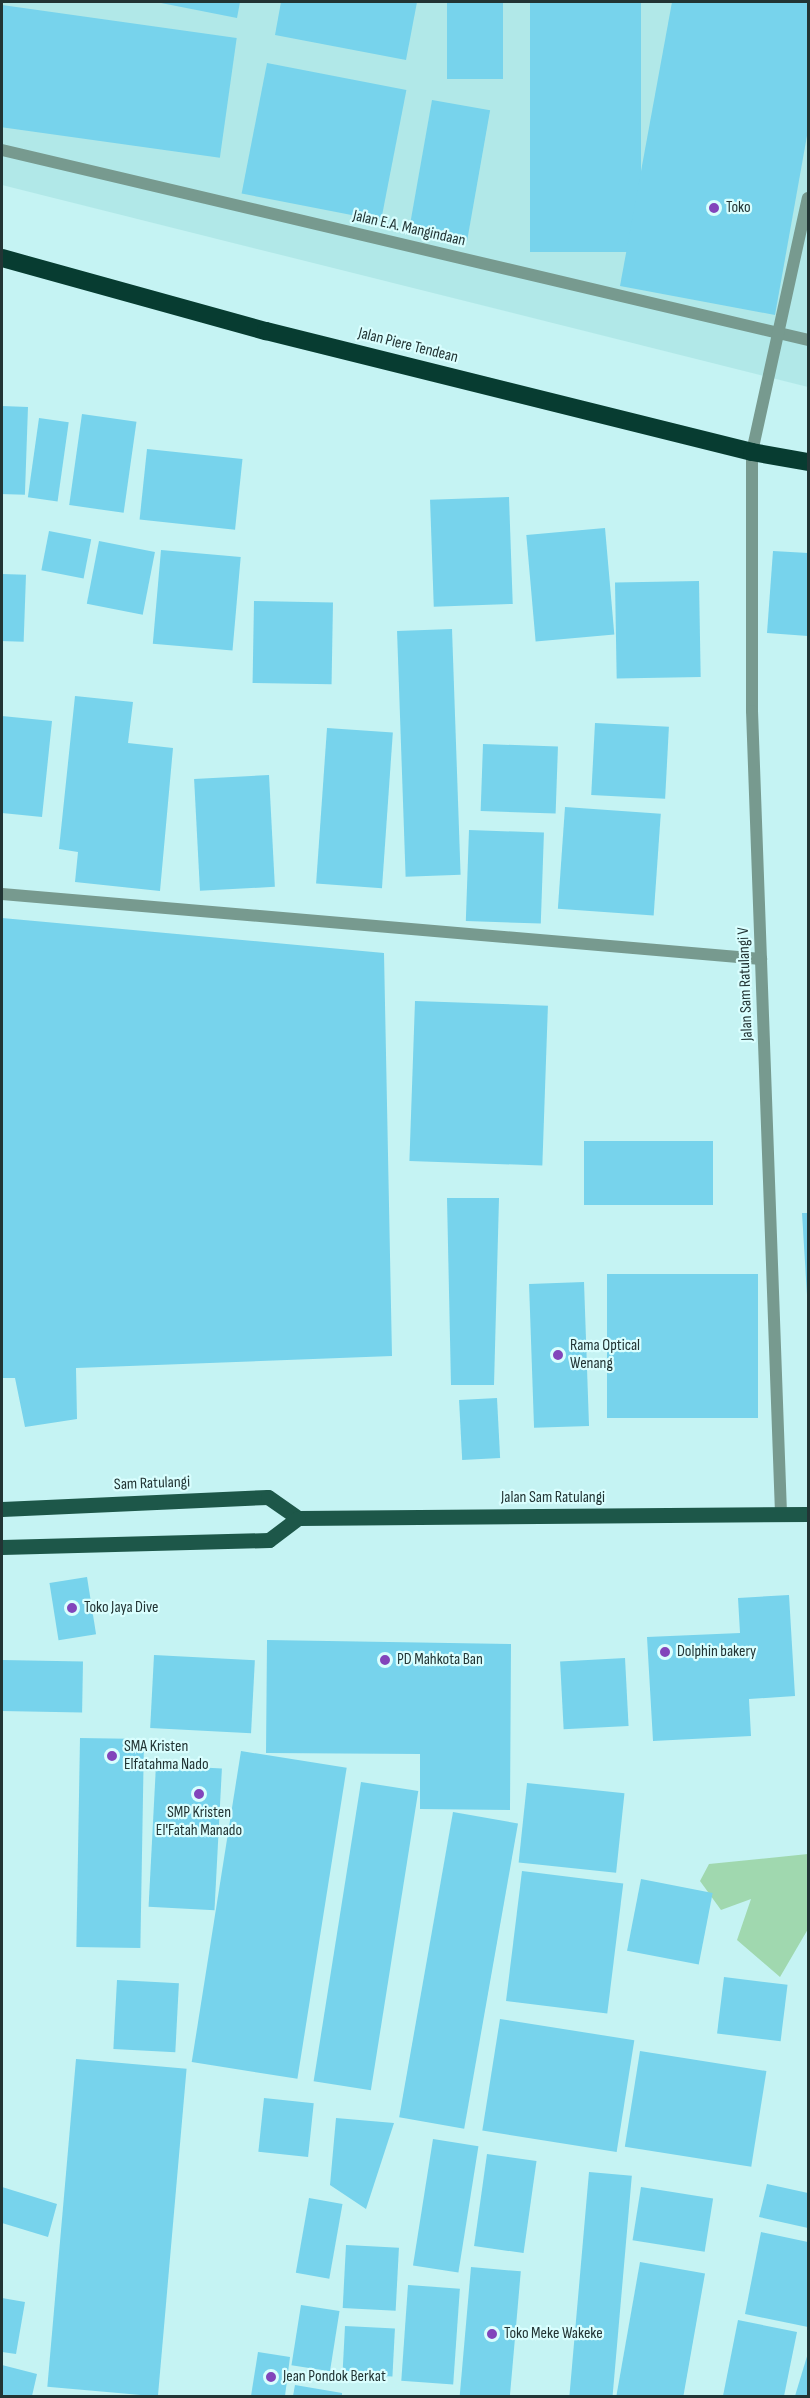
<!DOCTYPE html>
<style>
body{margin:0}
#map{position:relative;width:810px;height:2398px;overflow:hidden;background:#c5f3f3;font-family:"Sofia Sans Condensed",sans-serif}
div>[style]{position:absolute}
.built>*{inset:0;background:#b1e8e8}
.green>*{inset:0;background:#a0d8af}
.building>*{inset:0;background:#77d3ec;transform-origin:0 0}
.lane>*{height:12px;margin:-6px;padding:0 6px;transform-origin:6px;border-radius:6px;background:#779a8f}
.street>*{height:12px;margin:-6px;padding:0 6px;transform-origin:6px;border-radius:6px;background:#779a8f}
.primary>*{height:15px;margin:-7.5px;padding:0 7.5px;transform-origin:7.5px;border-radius:7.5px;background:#1d5749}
.highway>*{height:18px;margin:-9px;padding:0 9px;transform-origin:9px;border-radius:9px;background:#073c31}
.dots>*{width:16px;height:16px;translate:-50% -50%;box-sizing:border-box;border:3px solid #d9fefe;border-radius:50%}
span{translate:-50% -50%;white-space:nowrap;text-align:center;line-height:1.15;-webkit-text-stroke:4.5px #d9fefe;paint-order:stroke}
.poi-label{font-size:16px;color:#223434}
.left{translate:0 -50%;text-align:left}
.street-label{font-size:16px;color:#223434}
.frame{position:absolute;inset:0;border:3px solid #223434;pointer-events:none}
</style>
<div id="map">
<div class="built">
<div style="clip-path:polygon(2px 2px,808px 2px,808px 387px,2px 185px)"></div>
</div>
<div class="green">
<div style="clip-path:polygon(808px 1854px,808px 1929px,780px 1977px,737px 1940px,751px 1899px,721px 1910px,700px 1881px,709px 1864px)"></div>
</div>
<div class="building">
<div style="clip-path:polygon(281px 2px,417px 2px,406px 60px,275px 35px)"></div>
<div style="left:447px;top:2px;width:56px;height:77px"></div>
<div style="left:530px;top:2px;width:111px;height:250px"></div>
<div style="clip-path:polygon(672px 2px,808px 2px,808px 130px,775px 315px,620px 286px)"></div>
<div style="clip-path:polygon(161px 3px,161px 2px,240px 2px,237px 18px)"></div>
<div style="left:2px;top:5px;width:237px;height:121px;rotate:8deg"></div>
<div style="left:267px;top:63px;width:142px;height:133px;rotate:11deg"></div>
<div style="left:432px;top:100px;width:59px;height:133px;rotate:10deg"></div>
<div style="left:2px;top:406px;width:26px;height:88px;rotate:2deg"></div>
<div style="left:82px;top:414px;width:55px;height:92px;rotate:8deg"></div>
<div style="left:39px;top:418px;width:30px;height:80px;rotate:8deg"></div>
<div style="left:147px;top:449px;width:96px;height:71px;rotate:6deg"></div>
<div style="left:509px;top:497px;width:107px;height:79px;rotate:88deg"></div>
<div style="left:605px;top:528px;width:107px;height:79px;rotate:85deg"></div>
<div style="left:49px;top:531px;width:43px;height:40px;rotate:11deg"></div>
<div style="left:99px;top:541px;width:57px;height:64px;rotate:11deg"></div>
<div style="left:161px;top:550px;width:80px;height:94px;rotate:5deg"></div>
<div style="clip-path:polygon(773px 551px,808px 553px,808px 636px,767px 633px)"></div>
<div style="left:2px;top:574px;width:24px;height:67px;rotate:2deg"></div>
<div style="left:699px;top:581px;width:96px;height:84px;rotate:89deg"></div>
<div style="left:254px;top:601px;width:79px;height:82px;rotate:1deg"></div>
<div style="left:452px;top:629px;width:246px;height:55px;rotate:88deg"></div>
<div style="clip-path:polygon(75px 696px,133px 702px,128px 743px,173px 748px,160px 891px,75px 882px,78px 852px,59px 849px)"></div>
<div style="clip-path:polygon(2px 716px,52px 721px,42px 817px,2px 813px)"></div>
<div style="left:595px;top:723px;width:74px;height:72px;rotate:3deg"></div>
<div style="left:327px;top:728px;width:66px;height:156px;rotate:4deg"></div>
<div style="left:483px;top:744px;width:75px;height:67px;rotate:2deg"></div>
<div style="left:269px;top:775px;width:112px;height:75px;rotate:87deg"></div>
<div style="left:565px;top:807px;width:96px;height:102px;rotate:4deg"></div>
<div style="left:469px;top:830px;width:75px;height:91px;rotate:2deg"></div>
<div style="clip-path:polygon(2px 918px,384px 953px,392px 1356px,76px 1368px,77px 1419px,25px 1427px,15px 1378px,2px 1378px)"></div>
<div style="left:415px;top:1001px;width:133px;height:160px;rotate:2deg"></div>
<div style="left:584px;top:1141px;width:129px;height:64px"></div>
<div style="clip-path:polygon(447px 1198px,499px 1198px,494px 1385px,451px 1385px)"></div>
<div style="clip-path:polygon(802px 1213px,808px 1213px,808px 1295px,807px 1295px)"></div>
<div style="left:758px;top:1274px;width:144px;height:151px;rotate:90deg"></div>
<div style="left:584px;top:1282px;width:144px;height:55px;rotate:88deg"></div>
<div style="left:497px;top:1398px;width:60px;height:38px;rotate:87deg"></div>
<div style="left:87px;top:1577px;width:58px;height:38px;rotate:81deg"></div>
<div style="clip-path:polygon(789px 1595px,795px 1696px,749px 1699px,751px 1736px,653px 1741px,647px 1637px,740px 1633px,738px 1598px)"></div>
<div style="clip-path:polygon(267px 1640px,511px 1644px,510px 1810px,420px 1809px,420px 1754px,266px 1753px)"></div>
<div style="left:154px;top:1655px;width:101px;height:73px;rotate:3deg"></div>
<div style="left:625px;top:1658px;width:68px;height:65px;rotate:87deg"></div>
<div style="left:2px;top:1660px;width:81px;height:51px;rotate:1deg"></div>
<div style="left:80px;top:1738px;width:64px;height:209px;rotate:1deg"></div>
<div style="left:241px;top:1751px;width:107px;height:315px;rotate:9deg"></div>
<div style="left:156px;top:1765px;width:66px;height:142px;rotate:3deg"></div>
<div style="left:361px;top:1782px;width:58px;height:303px;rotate:9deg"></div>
<div style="left:527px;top:1783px;width:98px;height:80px;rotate:6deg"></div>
<div style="left:453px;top:1812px;width:66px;height:310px;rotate:10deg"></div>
<div style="left:522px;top:1871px;width:102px;height:131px;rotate:7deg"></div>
<div style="left:641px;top:1879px;width:73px;height:73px;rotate:11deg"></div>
<div style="left:724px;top:1977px;width:64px;height:57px;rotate:7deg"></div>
<div style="left:117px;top:1980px;width:62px;height:69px;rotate:3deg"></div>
<div style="left:500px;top:2019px;width:136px;height:113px;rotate:9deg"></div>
<div style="left:640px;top:2051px;width:128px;height:97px;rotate:9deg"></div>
<div style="left:76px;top:2059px;width:111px;height:329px;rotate:5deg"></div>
<div style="left:264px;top:2098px;width:50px;height:54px;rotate:6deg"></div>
<div style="clip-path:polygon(336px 2118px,394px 2123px,366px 2209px,330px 2185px)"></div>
<div style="left:433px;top:2139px;width:46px;height:128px;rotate:9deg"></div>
<div style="left:487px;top:2154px;width:50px;height:93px;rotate:8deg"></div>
<div style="left:589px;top:2172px;width:43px;height:225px;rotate:5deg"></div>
<div style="clip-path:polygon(767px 2184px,808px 2193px,808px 2228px,759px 2217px)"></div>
<div style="clip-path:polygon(2px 2187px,57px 2204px,48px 2237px,2px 2223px)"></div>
<div style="left:641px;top:2187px;width:73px;height:54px;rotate:9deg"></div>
<div style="left:309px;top:2198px;width:34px;height:76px;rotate:10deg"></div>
<div style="clip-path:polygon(761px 2232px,808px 2242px,808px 2327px,745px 2314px)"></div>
<div style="left:346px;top:2245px;width:53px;height:63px;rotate:3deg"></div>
<div style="left:640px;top:2262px;width:66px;height:136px;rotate:10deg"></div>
<div style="left:471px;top:2267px;width:50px;height:129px;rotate:5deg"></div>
<div style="left:408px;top:2285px;width:52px;height:96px;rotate:4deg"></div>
<div style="clip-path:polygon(2px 2298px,25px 2302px,16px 2354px,2px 2352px)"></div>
<div style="left:301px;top:2305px;width:39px;height:61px;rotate:9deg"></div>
<div style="clip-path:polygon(738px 2320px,797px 2332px,784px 2396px,723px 2396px)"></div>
<div style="left:345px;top:2326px;width:50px;height:48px;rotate:3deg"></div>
<div style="clip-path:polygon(258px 2352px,290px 2357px,285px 2396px,251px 2396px)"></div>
<div style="clip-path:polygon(808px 2353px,808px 2396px,795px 2396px)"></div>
<div style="clip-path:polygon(2px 2365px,37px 2374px,32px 2396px,2px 2396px)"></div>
<div style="clip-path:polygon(295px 2385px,342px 2393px,342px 2396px,293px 2396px)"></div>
</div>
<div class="lane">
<div style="left:2px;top:150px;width:828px;rotate:13.26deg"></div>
<div style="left:752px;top:452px;width:260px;rotate:-77.6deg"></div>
</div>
<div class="street">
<div style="left:752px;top:452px;width:259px;rotate:90deg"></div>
<div style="left:752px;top:711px;width:804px;rotate:87.93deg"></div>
<div style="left:2px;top:894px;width:762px;rotate:4.89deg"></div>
</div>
<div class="primary">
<div style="left:2px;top:1509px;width:266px;rotate:-2.6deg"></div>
<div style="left:268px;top:1497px;width:37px;rotate:35deg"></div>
<div style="left:298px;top:1518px;width:510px;rotate:-0.45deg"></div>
<div style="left:2px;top:1547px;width:267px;rotate:-1.5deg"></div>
<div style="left:269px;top:1540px;width:36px;rotate:-37deg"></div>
</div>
<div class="highway">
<div style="left:2px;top:258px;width:274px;rotate:15.5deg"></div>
<div style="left:266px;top:331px;width:501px;rotate:13.98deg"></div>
<div style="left:752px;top:452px;width:57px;rotate:10.1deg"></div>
</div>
<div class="dots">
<div style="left:714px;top:208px;background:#8245bb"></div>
<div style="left:558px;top:1355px;background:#8245bb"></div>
<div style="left:72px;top:1608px;background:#8245bb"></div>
<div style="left:665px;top:1652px;background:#8245bb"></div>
<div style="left:385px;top:1660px;background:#8245bb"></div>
<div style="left:112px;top:1756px;background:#8245bb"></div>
<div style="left:199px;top:1794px;background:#8245bb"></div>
<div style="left:492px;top:2334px;background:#8245bb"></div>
<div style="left:271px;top:2377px;background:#8245bb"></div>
</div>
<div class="poi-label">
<span class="left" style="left:726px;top:208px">Toko</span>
<span class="left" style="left:570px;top:1355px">Rama Optical<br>Wenang</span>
<span class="left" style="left:84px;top:1608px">Toko Jaya Dive</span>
<span class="left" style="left:677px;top:1652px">Dolphin bakery</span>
<span class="left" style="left:397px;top:1660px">PD Mahkota Ban</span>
<span class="left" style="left:124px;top:1756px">SMA Kristen<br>Elfatahma Nado</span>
<span style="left:199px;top:1822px">SMP Kristen<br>El'Fatah Manado</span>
<span class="left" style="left:504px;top:2334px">Toko Meke Wakeke</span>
<span class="left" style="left:283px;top:2377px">Jean Pondok Berkat</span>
</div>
<div class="street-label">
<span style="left:409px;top:229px;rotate:13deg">Jalan E.A. Mangindaan</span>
<span style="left:408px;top:346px;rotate:14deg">Jalan Piere Tendean</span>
<span style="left:746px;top:984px;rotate:-92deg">Jalan Sam Ratulangi V</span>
<span style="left:152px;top:1484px;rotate:-2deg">Sam Ratulangi</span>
<span style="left:553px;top:1498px">Jalan Sam Ratulangi</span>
</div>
<div class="frame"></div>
</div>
